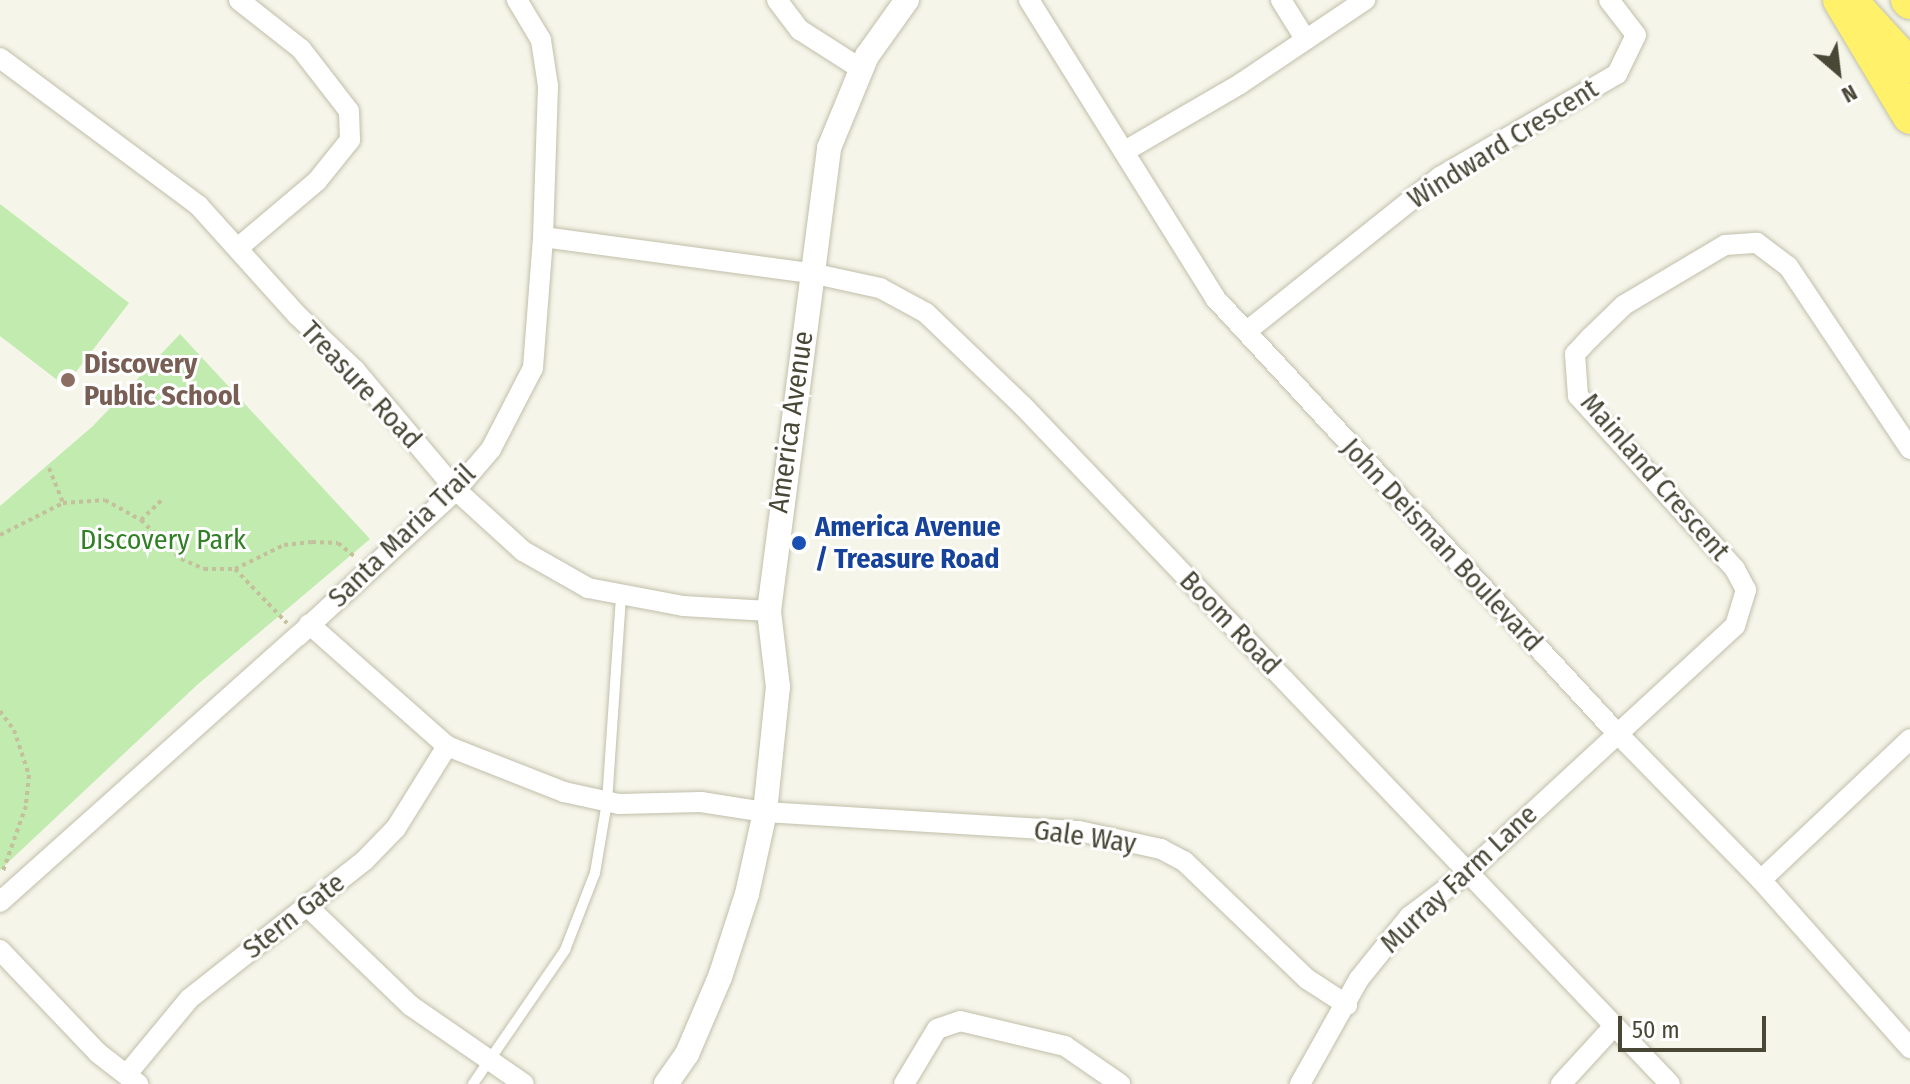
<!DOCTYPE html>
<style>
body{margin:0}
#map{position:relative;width:1910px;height:1084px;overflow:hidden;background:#f5f5e9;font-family:"Fira Sans Condensed",sans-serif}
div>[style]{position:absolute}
.green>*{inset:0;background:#c1ebaf}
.path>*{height:4px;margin-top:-2px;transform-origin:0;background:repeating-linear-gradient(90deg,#c4c09b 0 4px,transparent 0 8px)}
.roads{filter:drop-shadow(0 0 2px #c1bfaa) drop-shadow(0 0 2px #c1bfaa)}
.service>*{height:10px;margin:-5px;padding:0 5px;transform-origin:5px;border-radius:5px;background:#fff}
.minor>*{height:20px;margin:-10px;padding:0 10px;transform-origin:10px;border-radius:10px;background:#fff}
.tertiary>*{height:24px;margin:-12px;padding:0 12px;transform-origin:12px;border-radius:12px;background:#fff}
.motorway>*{height:34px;margin:-17px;padding:0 17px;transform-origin:17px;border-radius:17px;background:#fff26a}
.dots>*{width:22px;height:22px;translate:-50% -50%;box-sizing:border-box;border:4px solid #fff;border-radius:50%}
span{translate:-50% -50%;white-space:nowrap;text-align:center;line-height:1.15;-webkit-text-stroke:6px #fff;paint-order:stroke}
.street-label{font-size:28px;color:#494736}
.education-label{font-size:28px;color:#785e54;font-weight:700}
.left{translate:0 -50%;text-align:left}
.transit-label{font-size:28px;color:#164399;font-weight:700}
.park-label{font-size:28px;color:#318025}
.north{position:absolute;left:1798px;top:32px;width:80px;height:80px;-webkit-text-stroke:6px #fff;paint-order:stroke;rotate:152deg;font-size:22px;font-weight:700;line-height:32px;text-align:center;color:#494736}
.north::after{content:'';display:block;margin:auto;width:28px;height:36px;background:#494736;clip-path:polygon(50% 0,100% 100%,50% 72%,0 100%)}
.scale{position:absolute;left:1618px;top:1016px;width:148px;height:36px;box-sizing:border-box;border:4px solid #494736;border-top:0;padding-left:10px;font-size:24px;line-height:28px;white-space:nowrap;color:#494736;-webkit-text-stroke:6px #fff;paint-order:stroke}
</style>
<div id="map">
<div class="green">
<div style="clip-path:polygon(0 204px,129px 303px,65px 386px,0 336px)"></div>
<div style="clip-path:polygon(180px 334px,370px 539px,197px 685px,0 870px,0 506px,93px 426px)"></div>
</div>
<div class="path">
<div style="left:49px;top:468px;width:38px;rotate:68deg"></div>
<div style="left:141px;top:520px;width:29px;rotate:-44deg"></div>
<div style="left:0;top:535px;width:71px;rotate:-26.9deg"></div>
<div style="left:63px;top:503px;width:42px;rotate:-4.1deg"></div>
<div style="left:105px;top:500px;width:41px;rotate:29.1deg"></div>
<div style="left:141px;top:520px;width:56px;rotate:44.3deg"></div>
<div style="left:181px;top:559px;width:25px;rotate:23deg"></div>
<div style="left:204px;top:569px;width:31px"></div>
<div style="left:235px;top:569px;width:75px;rotate:46.1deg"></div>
<div style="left:235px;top:569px;width:55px;rotate:-26.1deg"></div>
<div style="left:284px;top:545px;width:28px;rotate:-6deg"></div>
<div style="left:312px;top:542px;width:26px;rotate:2deg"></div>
<div style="left:338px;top:543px;width:22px;rotate:39deg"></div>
<div style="left:0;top:711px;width:24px;rotate:54deg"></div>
<div style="left:14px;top:730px;width:47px;rotate:71.6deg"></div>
<div style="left:29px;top:775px;width:31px;rotate:96deg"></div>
<div style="left:26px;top:806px;width:69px;rotate:109.5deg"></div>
</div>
<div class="roads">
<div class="service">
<div style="left:473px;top:1084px;width:163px;rotate:-55.5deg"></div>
<div style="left:565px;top:950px;width:83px;rotate:-68.7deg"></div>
<div style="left:595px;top:873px;width:72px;rotate:-80.4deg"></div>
<div style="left:607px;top:802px;width:207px;rotate:-86.1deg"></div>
</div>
<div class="minor">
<div style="left:777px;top:0;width:38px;rotate:53deg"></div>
<div style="left:800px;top:30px;width:72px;rotate:32.6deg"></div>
<div style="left:1029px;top:0;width:351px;rotate:58deg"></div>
<div style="left:1215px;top:298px;width:591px;rotate:47.26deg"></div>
<div style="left:1616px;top:732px;width:207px;rotate:45.6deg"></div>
<div style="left:1761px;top:880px;width:225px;rotate:48.4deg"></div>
<div style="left:1281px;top:0;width:44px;rotate:58.1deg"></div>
<div style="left:0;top:58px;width:247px;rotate:36.6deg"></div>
<div style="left:198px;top:205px;width:149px;rotate:48deg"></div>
<div style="left:298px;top:316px;width:79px;rotate:43.5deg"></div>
<div style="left:355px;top:370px;width:157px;rotate:49.9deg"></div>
<div style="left:456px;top:490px;width:91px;rotate:42.3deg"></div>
<div style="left:523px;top:551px;width:75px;rotate:29.6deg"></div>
<div style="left:588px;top:588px;width:97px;rotate:10.7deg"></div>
<div style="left:683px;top:606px;width:86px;rotate:3.3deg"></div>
<div style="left:1125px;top:151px;width:133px;rotate:-30.2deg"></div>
<div style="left:1240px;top:84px;width:151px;rotate:-33.9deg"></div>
<div style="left:543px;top:237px;width:270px;rotate:7.7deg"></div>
<div style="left:811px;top:273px;width:71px;rotate:12.3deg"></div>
<div style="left:880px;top:288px;width:52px;rotate:28.5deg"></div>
<div style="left:926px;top:313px;width:134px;rotate:43.8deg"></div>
<div style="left:1023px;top:406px;width:937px;rotate:46.34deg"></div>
<div style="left:239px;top:247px;width:102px;rotate:-40.2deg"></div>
<div style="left:317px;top:181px;width:53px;rotate:-51.2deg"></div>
<div style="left:350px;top:140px;width:29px;rotate:-92deg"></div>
<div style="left:349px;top:111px;width:78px;rotate:-127.7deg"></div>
<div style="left:301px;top:49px;width:79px;rotate:-141.7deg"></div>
<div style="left:1247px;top:331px;width:247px;rotate:-38.6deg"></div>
<div style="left:1440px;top:177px;width:205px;rotate:-30.2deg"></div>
<div style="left:1617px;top:74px;width:43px;rotate:-64deg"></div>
<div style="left:1636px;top:35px;width:44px;rotate:-127.6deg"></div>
<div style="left:309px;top:624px;width:184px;rotate:41.5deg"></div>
<div style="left:447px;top:746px;width:126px;rotate:21.5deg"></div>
<div style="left:564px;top:792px;width:56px;rotate:12.3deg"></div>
<div style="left:619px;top:804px;width:82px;rotate:-1.4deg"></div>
<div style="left:701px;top:802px;width:65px;rotate:8.9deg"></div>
<div style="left:765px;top:812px;width:315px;rotate:3.5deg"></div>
<div style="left:1079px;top:831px;width:84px;rotate:12.4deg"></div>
<div style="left:1161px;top:849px;width:26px;rotate:28deg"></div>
<div style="left:1184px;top:861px;width:170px;rotate:43.8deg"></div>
<div style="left:1307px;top:979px;width:48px;rotate:33deg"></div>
<div style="left:1761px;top:880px;width:205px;rotate:-43.4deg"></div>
<div style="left:0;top:902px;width:399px;rotate:-41.8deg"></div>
<div style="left:298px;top:636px;width:215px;rotate:-42.7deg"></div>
<div style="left:456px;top:490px;width:54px;rotate:-49.5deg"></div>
<div style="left:491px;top:449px;width:91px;rotate:-62.6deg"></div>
<div style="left:533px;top:368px;width:131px;rotate:-85.6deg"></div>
<div style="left:543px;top:237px;width:151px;rotate:-88.1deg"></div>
<div style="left:548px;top:86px;width:47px;rotate:-98.7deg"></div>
<div style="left:541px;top:40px;width:47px;rotate:-121deg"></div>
<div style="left:307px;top:906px;width:144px;rotate:43.9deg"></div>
<div style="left:411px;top:1006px;width:137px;rotate:34.6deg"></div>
<div style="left:0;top:950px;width:142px;rotate:46.4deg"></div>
<div style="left:98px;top:1053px;width:51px;rotate:37.8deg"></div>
<div style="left:127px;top:1074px;width:97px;rotate:-50.4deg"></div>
<div style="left:189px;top:999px;width:223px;rotate:-38.3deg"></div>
<div style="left:364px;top:861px;width:46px;rotate:-45.9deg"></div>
<div style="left:396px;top:828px;width:97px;rotate:-58.1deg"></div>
<div style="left:904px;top:1084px;width:64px;rotate:-59deg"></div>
<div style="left:937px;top:1029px;width:24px;rotate:-19deg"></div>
<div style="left:960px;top:1021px;width:108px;rotate:13.4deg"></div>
<div style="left:1065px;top:1046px;width:67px;rotate:34.6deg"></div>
<div style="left:1300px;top:1084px;width:120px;rotate:-60.7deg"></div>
<div style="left:1359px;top:979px;width:80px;rotate:-51.1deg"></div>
<div style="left:1409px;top:917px;width:73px;rotate:-37.2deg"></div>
<div style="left:1467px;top:873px;width:364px;rotate:-42.7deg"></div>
<div style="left:1735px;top:626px;width:38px;rotate:-73deg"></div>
<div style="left:1746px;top:590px;width:24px;rotate:-118deg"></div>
<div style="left:1735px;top:569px;width:234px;rotate:-132.2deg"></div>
<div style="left:1578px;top:396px;width:42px;rotate:-94.1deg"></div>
<div style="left:1575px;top:354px;width:22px;rotate:-47deg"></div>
<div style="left:1590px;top:338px;width:47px;rotate:-44.1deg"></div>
<div style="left:1624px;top:305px;width:117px;rotate:-30.7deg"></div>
<div style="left:1725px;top:245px;width:32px;rotate:-4deg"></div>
<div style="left:1757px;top:243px;width:39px;rotate:37deg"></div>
<div style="left:1788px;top:266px;width:220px;rotate:56.3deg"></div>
<div style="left:1561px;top:1084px;width:79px;rotate:-47.6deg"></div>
</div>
<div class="tertiary">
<div style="left:666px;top:1084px;width:37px;rotate:-55deg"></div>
<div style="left:687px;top:1054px;width:84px;rotate:-66.8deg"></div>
<div style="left:720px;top:977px;width:87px;rotate:-72deg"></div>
<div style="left:747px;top:894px;width:84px;rotate:-77.6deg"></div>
<div style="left:765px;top:812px;width:126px;rotate:-84.1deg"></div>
<div style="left:778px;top:687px;width:77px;rotate:-96.8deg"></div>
<div style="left:769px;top:611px;width:467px;rotate:-82.6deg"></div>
<div style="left:829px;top:148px;width:100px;rotate:-67.6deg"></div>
<div style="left:867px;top:56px;width:69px;rotate:-54.5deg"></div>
</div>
<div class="motorway">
<div style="left:1840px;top:0;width:136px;rotate:59.1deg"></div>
<div style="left:1908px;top:0;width:3px;rotate:45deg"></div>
<div style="left:1855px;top:6px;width:81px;rotate:47.5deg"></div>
</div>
</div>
<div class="dots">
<div style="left:68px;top:380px;background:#8d6e63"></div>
<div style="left:799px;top:543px;background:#1a4fb4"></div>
</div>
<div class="street-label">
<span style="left:1503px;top:144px;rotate:-32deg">Windward Crescent</span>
<span style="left:361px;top:385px;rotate:47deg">Treasure Road</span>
<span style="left:791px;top:422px;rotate:-82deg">America Avenue</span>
<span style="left:1655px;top:477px;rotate:49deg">Mainland Crescent</span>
<span style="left:402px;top:536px;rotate:-44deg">Santa Maria Trail</span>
<span style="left:1442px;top:545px;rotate:47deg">John Deisman Boulevard</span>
<span style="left:1230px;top:623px;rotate:46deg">Boom Road</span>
<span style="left:1085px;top:837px;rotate:8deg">Gale Way</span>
<span style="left:1459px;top:879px;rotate:-43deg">Murray Farm Lane</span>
<span style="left:294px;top:916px;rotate:-38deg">Stern Gate</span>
</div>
<div class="education-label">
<span class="left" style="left:84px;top:380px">Discovery<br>Public School</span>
</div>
<div class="transit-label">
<span class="left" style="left:815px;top:543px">America Avenue<br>/ Treasure Road</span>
</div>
<div class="park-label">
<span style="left:163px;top:540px">Discovery Park</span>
</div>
<div class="north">N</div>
<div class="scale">50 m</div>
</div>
